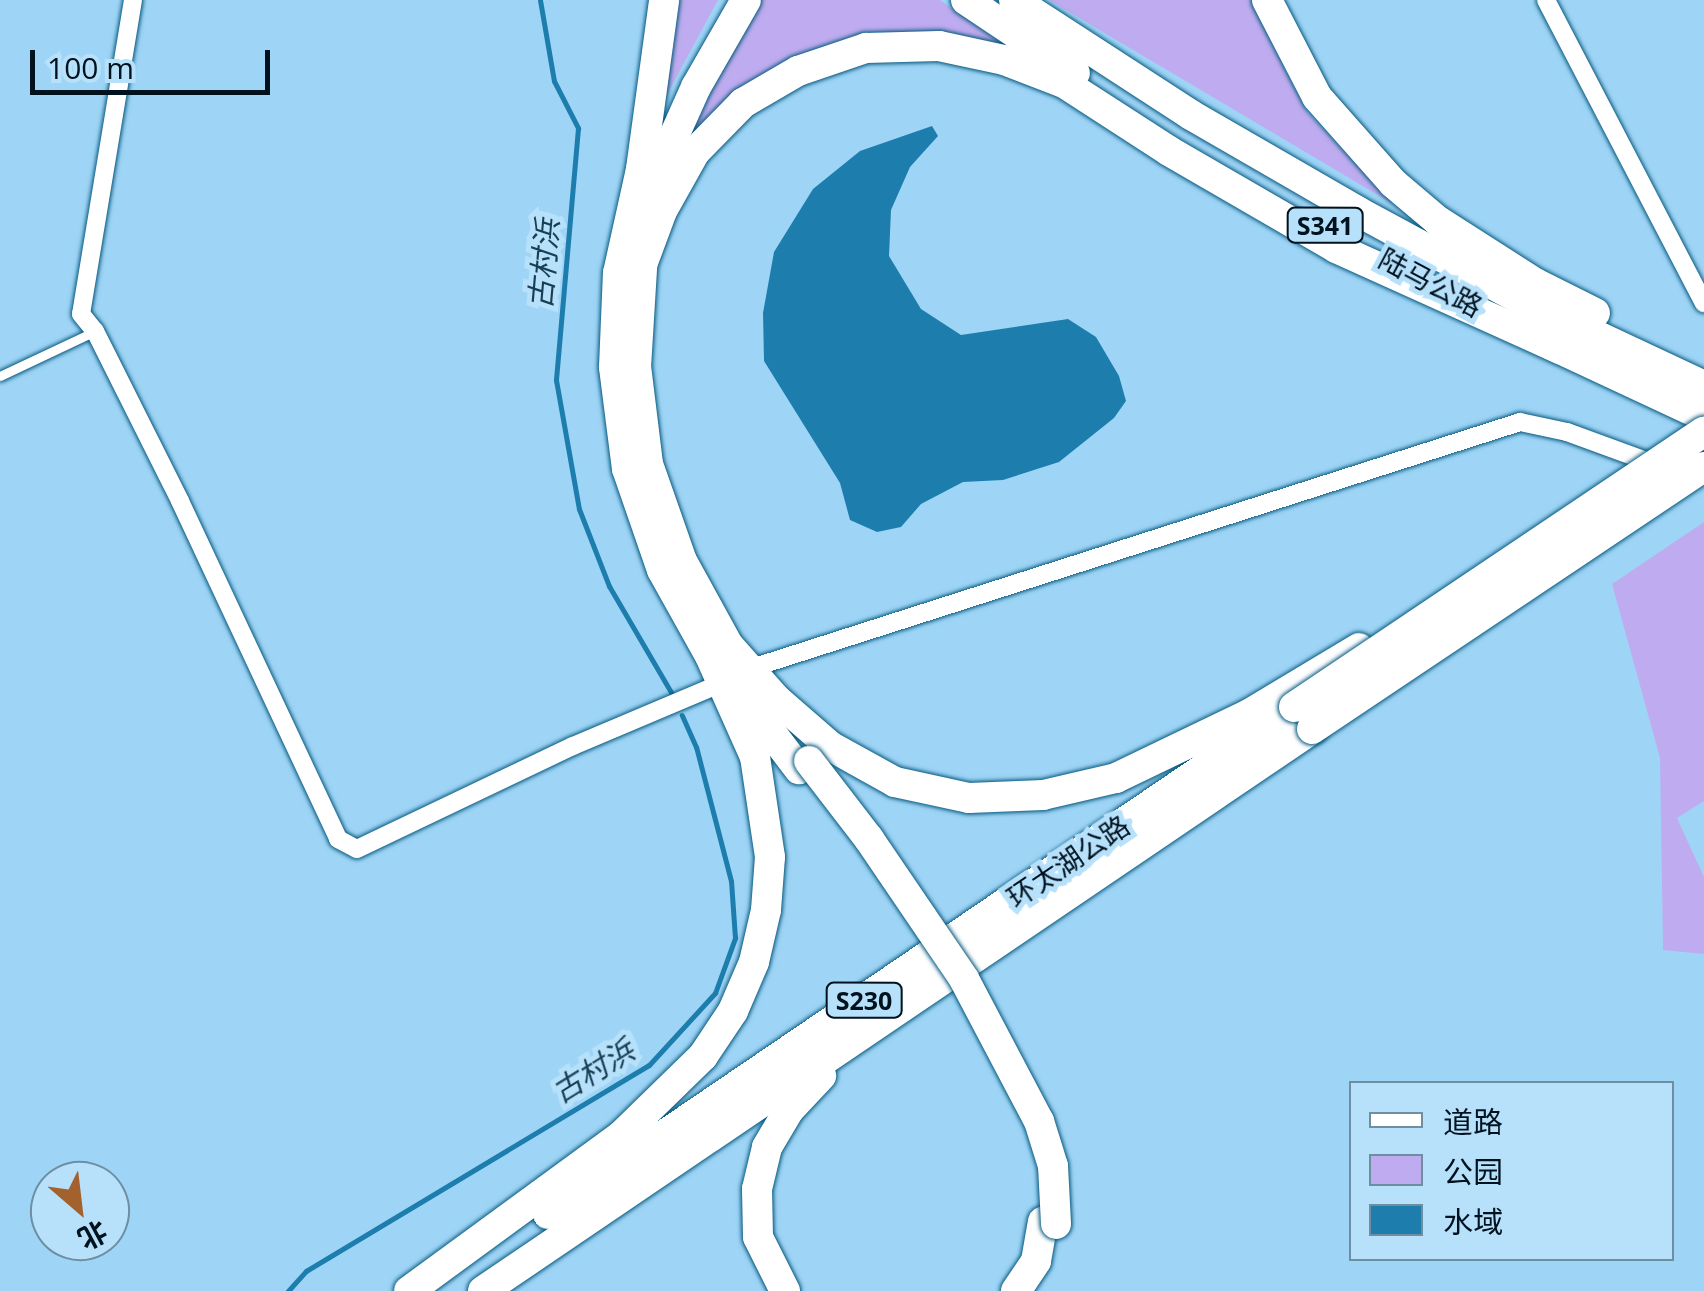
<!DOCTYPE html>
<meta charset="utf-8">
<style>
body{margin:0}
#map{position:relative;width:1704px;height:1291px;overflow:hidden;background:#9ed5f7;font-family:"Open Sans","Noto Sans SC",sans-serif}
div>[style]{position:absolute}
.green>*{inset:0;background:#bfacf0}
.water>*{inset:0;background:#1d7eae}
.stream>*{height:5px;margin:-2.5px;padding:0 2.5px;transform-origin:2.5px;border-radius:2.5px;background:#1d7eae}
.roads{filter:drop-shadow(0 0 2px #06597f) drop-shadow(0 0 2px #06597f)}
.service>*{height:9px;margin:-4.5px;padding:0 4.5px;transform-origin:4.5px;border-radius:4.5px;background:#fff}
.minor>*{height:18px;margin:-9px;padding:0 9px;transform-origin:9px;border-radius:9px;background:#fff}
.trunk>*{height:30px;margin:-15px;padding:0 15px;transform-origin:15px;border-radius:15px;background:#fff}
.bridges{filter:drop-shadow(0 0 2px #06597f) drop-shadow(0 0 2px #06597f)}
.trunk-bridge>*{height:30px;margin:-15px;padding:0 15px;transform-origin:15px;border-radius:15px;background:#fff}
span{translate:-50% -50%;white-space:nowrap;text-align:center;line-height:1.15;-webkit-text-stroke:10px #b7e0fa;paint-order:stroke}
.shield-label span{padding:2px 8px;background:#b7e0fa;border:2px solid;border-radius:8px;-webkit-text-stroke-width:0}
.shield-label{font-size:25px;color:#00121e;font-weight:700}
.street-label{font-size:28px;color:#00121e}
.water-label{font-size:30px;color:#183e53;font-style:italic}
.legend{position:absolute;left:1349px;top:1081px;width:325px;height:180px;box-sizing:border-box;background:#b7e0fa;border:2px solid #6e8ea2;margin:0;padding:12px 18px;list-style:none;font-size:30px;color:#00121e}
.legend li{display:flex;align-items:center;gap:20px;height:50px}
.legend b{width:50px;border:2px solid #6e8ea2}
.north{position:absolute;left:30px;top:1161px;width:100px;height:100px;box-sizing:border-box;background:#b7e0fa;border:2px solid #6e8ea2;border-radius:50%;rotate:152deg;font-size:28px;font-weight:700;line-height:40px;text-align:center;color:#00121e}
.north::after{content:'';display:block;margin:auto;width:35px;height:45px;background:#a2612d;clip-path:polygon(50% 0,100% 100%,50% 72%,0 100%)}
.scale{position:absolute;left:30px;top:50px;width:240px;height:45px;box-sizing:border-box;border:5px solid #00121e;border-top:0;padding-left:12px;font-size:30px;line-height:35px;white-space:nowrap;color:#00121e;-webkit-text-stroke:8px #b7e0fa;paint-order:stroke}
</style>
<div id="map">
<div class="green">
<div style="clip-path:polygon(679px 0,718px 0,658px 111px,678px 8px)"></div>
<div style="clip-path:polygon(760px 0,940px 0,1014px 52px,944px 33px,872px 32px,800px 55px,675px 163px,706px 90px)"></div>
<div style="clip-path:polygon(1049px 0,1256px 0,1269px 38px,1307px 112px,1393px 204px)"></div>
<div style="clip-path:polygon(1704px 522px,1704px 801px,1677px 818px,1704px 877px,1704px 954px,1663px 950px,1660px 758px,1612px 584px)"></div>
</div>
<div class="water">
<div style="clip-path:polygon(932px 126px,938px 136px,910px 167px,891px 210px,889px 256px,921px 309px,961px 335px,1068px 319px,1096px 337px,1119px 376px,1126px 401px,1114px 418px,1059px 462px,1003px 480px,963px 482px,921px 504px,901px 527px,877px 532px,850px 520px,840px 483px,764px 361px,763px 313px,774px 252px,813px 189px,860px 151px)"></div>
</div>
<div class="stream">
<div style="left:540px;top:0;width:82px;rotate:80.2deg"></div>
<div style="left:554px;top:81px;width:53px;rotate:62.9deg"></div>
<div style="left:578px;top:128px;width:253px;rotate:95deg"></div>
<div style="left:556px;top:380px;width:131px;rotate:79.9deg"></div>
<div style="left:579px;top:509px;width:83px;rotate:68.7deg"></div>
<div style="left:609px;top:586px;width:125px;rotate:59.7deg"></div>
<div style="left:288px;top:1291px;width:27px;rotate:-48deg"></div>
<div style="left:306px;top:1271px;width:400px;rotate:-31deg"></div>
<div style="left:649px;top:1065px;width:98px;rotate:-47.5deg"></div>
<div style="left:715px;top:993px;width:59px;rotate:-70deg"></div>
<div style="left:735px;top:938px;width:57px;rotate:-94deg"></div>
<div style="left:731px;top:881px;width:138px;rotate:-104.6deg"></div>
<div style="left:696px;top:747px;width:35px;rotate:-114deg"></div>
</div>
<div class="roads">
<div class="service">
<div style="left:0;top:376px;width:105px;rotate:-25.3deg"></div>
</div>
<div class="minor">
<div style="left:133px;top:0;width:318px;rotate:99.4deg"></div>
<div style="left:81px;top:314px;width:22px;rotate:51deg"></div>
<div style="left:95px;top:331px;width:190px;rotate:63.4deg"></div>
<div style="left:180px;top:501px;width:373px;rotate:64.9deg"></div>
<div style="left:338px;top:839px;width:21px;rotate:28deg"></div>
<div style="left:357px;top:849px;width:239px;rotate:-25.5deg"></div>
<div style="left:573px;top:746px;width:147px;rotate:-22.9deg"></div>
<div style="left:1546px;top:0;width:342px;rotate:62.5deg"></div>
<div style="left:761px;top:665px;width:797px;rotate:-17.75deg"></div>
<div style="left:1520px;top:422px;width:48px;rotate:12deg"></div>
<div style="left:1567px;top:432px;width:96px;rotate:20.1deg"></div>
</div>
<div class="trunk">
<div style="left:966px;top:0;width:131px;rotate:33.8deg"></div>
<div style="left:1014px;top:0;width:211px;rotate:33deg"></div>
<div style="left:1191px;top:115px;width:192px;rotate:30deg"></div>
<div style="left:1357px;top:211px;width:191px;rotate:28.4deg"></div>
<div style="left:1525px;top:302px;width:198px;rotate:25.1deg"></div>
<div style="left:1267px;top:0;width:109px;rotate:62.7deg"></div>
<div style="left:1317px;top:97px;width:115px;rotate:48.5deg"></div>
<div style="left:1393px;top:183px;width:59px;rotate:40.2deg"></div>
<div style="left:1438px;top:221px;width:115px;rotate:32.6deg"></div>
<div style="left:1535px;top:283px;width:67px;rotate:26.6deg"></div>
<div style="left:653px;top:193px;width:19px;rotate:-78deg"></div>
<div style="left:657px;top:174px;width:95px;rotate:-65.9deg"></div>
<div style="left:696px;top:87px;width:100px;rotate:-60.1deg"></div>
<div style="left:643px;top:253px;width:113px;rotate:93.5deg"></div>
<div style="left:636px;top:366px;width:99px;rotate:83deg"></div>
<div style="left:648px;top:464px;width:103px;rotate:70.7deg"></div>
<div style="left:682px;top:561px;width:114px;rotate:61.2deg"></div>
<div style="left:639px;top:273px;width:66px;rotate:-69.6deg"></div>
<div style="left:662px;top:211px;width:68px;rotate:-60.8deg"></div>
<div style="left:695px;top:152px;width:69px;rotate:-45.6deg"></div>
<div style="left:743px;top:103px;width:64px;rotate:-30.2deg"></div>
<div style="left:798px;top:71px;width:72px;rotate:-18.7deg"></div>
<div style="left:866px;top:48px;width:73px;rotate:-1.6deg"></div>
<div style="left:939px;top:46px;width:66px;rotate:12.2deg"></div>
<div style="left:1004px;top:60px;width:64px;rotate:21deg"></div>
<div style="left:1064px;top:83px;width:125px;rotate:32.9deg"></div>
<div style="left:1169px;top:151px;width:193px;rotate:30.1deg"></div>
<div style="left:1336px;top:248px;width:246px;rotate:24.3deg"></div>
<div style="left:1545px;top:342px;width:175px;rotate:25deg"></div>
<div style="left:729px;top:646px;width:71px;rotate:48.4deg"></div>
<div style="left:776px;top:699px;width:72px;rotate:41deg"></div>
<div style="left:830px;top:746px;width:74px;rotate:29deg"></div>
<div style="left:895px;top:782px;width:76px;rotate:12.2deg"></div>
<div style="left:969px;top:798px;width:74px;rotate:-2.3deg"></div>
<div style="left:1043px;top:795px;width:75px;rotate:-13.1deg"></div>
<div style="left:1116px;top:778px;width:150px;rotate:-25.7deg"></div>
<div style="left:1251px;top:713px;width:126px;rotate:-31deg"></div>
<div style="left:738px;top:689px;width:101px;rotate:52.7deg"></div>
<div style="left:548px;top:1214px;width:902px;rotate:-34.2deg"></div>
<div style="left:409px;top:1291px;width:263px;rotate:-36.2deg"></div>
<div style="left:621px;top:1136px;width:115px;rotate:-44.3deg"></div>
<div style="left:703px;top:1056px;width:54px;rotate:-56.3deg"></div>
<div style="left:733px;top:1011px;width:53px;rotate:-66.8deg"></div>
<div style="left:754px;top:962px;width:53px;rotate:-77deg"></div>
<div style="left:766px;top:910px;width:53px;rotate:-85.7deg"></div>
<div style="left:770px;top:857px;width:101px;rotate:-98.5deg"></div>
<div style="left:755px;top:757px;width:111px;rotate:-114deg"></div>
<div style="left:710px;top:656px;width:98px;rotate:-119.2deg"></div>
<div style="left:662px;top:570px;width:107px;rotate:-109.1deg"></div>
<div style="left:627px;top:469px;width:103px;rotate:-97.3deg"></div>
<div style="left:614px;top:367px;width:94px;rotate:-87.6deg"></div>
<div style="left:618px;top:273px;width:107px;rotate:-77.5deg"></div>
<div style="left:641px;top:169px;width:171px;rotate:-82.2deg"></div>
<div style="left:483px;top:1291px;width:1002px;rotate:-34.13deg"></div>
<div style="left:785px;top:1291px;width:60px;rotate:-116.6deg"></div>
<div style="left:758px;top:1237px;width:48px;rotate:-91.2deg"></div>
<div style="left:757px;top:1189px;width:43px;rotate:-76.6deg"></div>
<div style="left:767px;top:1147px;width:43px;rotate:-59.3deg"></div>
<div style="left:789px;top:1110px;width:47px;rotate:-46.7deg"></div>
<div style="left:1016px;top:1291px;width:36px;rotate:-56deg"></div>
<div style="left:1036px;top:1261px;width:40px;rotate:-80deg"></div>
</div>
</div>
<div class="bridges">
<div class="trunk-bridge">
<div style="left:1294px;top:707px;width:494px;rotate:-33.9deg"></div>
<div style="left:1312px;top:729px;width:471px;rotate:-33.8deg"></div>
<div style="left:809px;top:761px;width:98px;rotate:52.4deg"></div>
<div style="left:869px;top:839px;width:169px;rotate:55.8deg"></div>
<div style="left:964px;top:979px;width:161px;rotate:62.2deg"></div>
<div style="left:1039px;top:1121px;width:47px;rotate:72.7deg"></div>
<div style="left:1053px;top:1166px;width:58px;rotate:87deg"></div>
</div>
</div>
<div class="shield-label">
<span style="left:1325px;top:225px">S341</span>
<span style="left:864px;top:1000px">S230</span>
</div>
<div class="street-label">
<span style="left:1431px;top:282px;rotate:28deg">陆马公路</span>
<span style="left:1068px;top:861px;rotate:-34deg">环太湖公路</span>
</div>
<div class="water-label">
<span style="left:544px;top:264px;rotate:-85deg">古村浜</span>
<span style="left:593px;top:1071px;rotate:-32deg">古村浜</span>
</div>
<ul class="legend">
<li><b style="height:12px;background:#fff"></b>道路</li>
<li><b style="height:28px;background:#bfacf0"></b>公园</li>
<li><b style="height:28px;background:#1d7eae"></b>水域</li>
</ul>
<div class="north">北</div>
<div class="scale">100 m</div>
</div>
